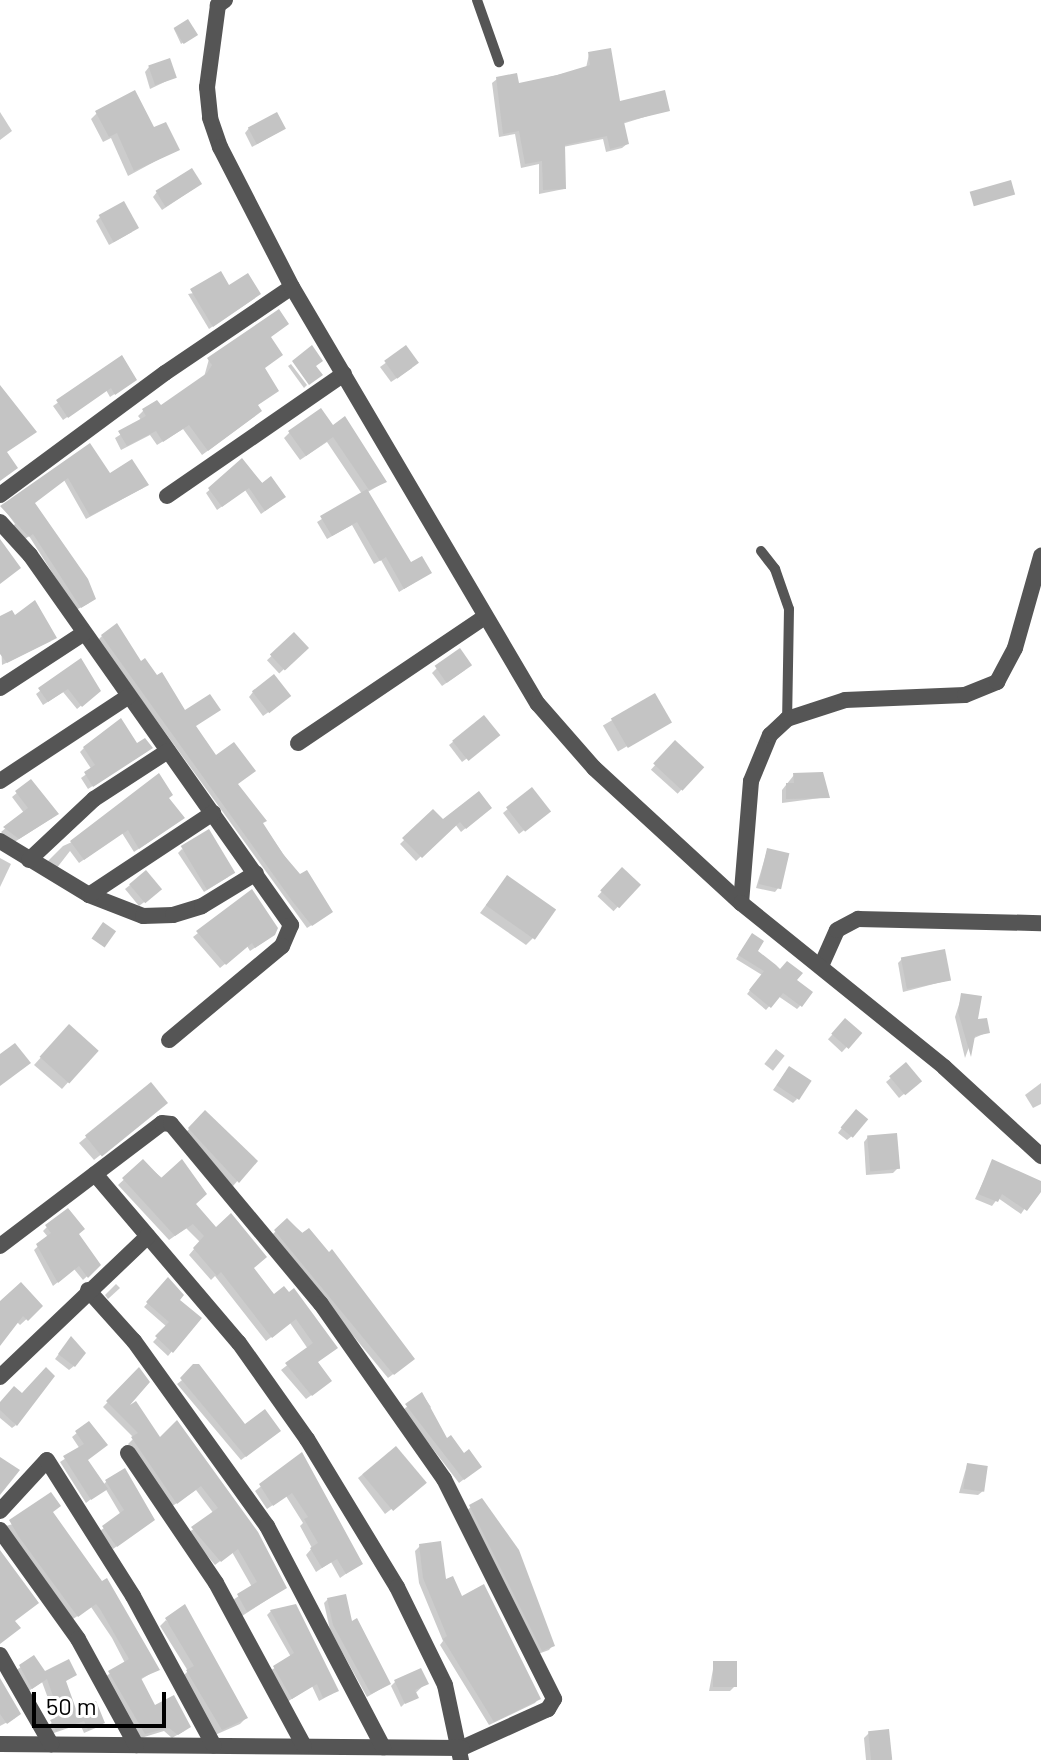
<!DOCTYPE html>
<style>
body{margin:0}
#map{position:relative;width:1041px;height:1760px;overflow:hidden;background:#fff;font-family:Barlow,sans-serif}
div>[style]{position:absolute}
.shadow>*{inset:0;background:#0003;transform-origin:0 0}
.building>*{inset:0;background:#c4c4c4;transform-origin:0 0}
.service>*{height:10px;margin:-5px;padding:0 5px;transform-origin:5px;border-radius:5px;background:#555}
.minor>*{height:16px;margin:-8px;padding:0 8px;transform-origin:8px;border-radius:8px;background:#555}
.tertiary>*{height:16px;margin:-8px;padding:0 8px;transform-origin:8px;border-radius:8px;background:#555}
span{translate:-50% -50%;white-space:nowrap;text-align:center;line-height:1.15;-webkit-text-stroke:7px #fff;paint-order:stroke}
.scale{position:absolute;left:32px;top:1692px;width:134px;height:36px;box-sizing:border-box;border:4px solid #000;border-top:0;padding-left:10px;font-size:24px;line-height:28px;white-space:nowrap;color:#000;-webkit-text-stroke:6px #fff;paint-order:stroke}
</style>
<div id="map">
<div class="shadow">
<div style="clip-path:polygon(174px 29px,194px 36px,181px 44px)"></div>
<div style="clip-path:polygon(589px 54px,619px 103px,667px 110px,622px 124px,627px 144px,622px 148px,606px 152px,603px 139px,563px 147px,564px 189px,539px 194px,539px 164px,521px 168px,515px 134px,499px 137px,492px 83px,497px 79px,517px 85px,586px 68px)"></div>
<div style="clip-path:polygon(149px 67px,175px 77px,150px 89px,145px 72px)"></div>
<div style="clip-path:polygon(0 112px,12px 131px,0 140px)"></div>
<div style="clip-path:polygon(97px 113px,153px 130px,178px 149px,128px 176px,111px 138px,103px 142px,91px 119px)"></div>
<div style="clip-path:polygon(249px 128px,284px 129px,252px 147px,245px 133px)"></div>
<div style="clip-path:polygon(195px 188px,162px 210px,153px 197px,157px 192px)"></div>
<div style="clip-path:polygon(100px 217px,132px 232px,109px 245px,96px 221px)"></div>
<div style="clip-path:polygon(228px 287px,255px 298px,209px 329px,188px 294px)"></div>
<div style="clip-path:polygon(406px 348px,412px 368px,391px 382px,380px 367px)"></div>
<div style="clip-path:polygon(122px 358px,130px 384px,110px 397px,106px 390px,63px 420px,53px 406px)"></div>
<div style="clip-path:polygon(209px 359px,263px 369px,277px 391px,256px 406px,255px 416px,202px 455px,183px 429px,157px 445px,150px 435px,121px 450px,115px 438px,142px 421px,138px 416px,143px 411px,160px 408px,204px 377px)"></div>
<div style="clip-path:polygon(291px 364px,307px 385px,304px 388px,288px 366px)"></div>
<div style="clip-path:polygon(333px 428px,385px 482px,366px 493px,410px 565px,430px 573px,399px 592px,381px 560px,374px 564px,352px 525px,327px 539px,317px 522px,362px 494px,327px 442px,300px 460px,284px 438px,290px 432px)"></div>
<div style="clip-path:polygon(89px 446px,110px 476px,143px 488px,86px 519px,64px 480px,33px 503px,89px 603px,76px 610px,29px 536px,24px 540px,12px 527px,15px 524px,4px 509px)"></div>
<div style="clip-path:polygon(242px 461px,279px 501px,261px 514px,245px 490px,217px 510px,206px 493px)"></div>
<div style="clip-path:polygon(0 617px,51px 641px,2px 665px)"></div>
<div style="left:294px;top:635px;width:18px;height:37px;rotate:47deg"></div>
<div style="clip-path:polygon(102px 636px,140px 664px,185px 712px,326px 916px,307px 928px,98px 640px)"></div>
<div style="clip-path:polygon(80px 660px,95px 694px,77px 709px,63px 692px,43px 705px,36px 694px)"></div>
<div style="clip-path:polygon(437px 668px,465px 670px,442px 686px,432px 673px)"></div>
<div style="clip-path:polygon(253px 692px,284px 701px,263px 716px,249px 697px)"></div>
<div style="left:654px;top:696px;width:30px;height:59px;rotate:60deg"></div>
<div style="clip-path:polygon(493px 739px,462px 762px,449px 745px,454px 741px)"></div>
<div style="left:675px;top:743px;width:36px;height:36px;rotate:42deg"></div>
<div style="clip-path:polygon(137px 745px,146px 752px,88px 789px,81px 778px,92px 770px,80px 752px,84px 748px)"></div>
<div style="clip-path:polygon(794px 775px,828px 797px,782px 803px,782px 790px)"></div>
<div style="clip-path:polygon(30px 782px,52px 818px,13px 843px,1px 832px,24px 813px,12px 797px)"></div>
<div style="clip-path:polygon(532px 789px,544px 815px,519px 834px,503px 813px)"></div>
<div style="clip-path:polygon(167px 799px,178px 822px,134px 852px,122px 833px,79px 863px,70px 851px,56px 869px,46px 863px,63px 846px)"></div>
<div style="clip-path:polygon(433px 812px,443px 822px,485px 812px,461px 832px,455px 824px,416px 861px,400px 844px)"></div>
<div style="clip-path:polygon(182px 849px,228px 877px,204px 892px,178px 853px)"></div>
<div style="clip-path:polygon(767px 851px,779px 887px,775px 892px,756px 888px)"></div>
<div style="clip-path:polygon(0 858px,11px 864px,0 887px)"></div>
<div style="left:622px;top:870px;width:22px;height:36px;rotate:43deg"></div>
<div style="clip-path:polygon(507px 877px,534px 937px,526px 945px,480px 913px)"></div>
<div style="clip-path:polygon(130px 885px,155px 894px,139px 906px,125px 889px)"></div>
<div style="clip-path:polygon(198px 933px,268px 939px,250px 951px,247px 946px,220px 968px,193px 937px)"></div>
<div style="clip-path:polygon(749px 939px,755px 951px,794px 981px,800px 1006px,797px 1009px,778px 996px,766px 1010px,747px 994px,762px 975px,736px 959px)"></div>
<div style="clip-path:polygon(902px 959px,949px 980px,903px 992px,898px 963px)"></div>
<div style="clip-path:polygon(962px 995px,975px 1022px,988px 1032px,972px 1039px,965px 1058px,955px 1017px)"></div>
<div style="left:845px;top:1021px;width:19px;height:25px;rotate:43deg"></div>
<div style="clip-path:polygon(62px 1034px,96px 1051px,62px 1089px,34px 1065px)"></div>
<div style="left:776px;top:1049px;width:11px;height:19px;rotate:38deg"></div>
<div style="clip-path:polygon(906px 1065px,915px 1085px,899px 1098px,886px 1082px)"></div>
<div style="clip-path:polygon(785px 1073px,797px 1099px,793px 1103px,773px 1090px)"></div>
<div style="clip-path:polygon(1041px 1083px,1041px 1104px,1033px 1108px,1025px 1095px)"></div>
<div style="clip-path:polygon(150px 1085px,159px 1109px,94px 1160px,79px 1143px)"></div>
<div style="clip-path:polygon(206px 1113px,255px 1161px,233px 1186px,185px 1133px)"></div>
<div style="clip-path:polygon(851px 1116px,852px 1136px,847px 1140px,838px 1133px)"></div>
<div style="clip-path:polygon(868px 1137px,898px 1168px,893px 1173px,866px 1175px,864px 1142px)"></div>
<div style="clip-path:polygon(993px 1161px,1041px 1184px,1021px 1214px,998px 1198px,992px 1206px,975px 1199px)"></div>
<div style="clip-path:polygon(143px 1162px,193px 1204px,273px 1297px,336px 1348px,316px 1363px,324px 1386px,306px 1399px,281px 1370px,308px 1349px,290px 1323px,266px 1341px,215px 1276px,211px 1280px,189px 1255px,200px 1242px,186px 1228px,169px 1240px,118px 1185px)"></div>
<div style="clip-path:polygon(287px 1220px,328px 1254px,408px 1363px,388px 1378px,271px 1236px)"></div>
<div style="clip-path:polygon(47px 1227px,76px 1234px,99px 1265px,83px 1280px,74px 1269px,53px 1286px,34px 1250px,48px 1237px,43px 1231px)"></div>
<div style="clip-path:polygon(168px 1280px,177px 1300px,199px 1318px,168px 1356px,153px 1342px,167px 1327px,144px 1307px)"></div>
<div style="clip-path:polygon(116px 1284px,120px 1288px,108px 1299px,105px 1295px)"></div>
<div style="clip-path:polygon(0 1304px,41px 1306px,20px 1325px,16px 1321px,0 1343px)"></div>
<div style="clip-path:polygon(67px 1343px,74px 1366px,69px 1370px,55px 1359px)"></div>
<div style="clip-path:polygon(199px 1367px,245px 1427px,274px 1435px,241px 1460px,177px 1384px)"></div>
<div style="clip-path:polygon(139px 1370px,123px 1411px,159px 1440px,177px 1423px,285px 1588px,242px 1616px,233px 1600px,252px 1587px,232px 1552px,215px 1565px,188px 1533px,214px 1514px,196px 1490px,171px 1507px,128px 1444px,134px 1438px,103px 1407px)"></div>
<div style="clip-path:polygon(422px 1394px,431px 1407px,426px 1412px,446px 1441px,476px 1470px,459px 1483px,403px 1410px)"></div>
<div style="clip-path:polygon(0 1404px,16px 1425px,12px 1428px,0 1418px)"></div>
<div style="clip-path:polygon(89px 1423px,86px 1460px,103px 1485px,107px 1481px,149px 1523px,113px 1549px,100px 1531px,121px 1515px,105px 1488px,86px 1503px,60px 1462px,80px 1449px,72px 1437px)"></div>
<div style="clip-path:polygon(301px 1455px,360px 1564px,340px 1578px,331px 1562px,316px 1572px,306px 1555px,312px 1548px,300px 1526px,303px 1523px,286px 1496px,267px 1509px,255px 1491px)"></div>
<div style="clip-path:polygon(967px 1465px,983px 1491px,978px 1495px,959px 1493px)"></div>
<div style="clip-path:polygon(363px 1474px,420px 1487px,385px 1514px,358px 1478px)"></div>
<div style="clip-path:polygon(471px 1507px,553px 1645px,549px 1650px,538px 1654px,466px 1511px)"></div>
<div style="clip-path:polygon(51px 1513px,158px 1669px,140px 1680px,154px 1708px,184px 1731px,172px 1738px,164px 1731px,141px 1738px,105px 1677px,125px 1663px,112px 1638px,91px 1607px,73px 1619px,6px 1526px)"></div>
<div style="clip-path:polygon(420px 1546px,539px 1698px,535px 1703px,489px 1725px,440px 1645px,443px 1641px,419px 1583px,415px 1551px)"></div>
<div style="clip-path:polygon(328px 1599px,350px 1624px,384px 1687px,367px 1697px,330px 1630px,324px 1603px)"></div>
<div style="clip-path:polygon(271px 1611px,336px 1690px,332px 1694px,319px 1701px,312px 1686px,287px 1702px,270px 1671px,291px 1657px,267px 1615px)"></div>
<div style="clip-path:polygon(166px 1620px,246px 1718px,240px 1724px,215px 1735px,181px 1678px,188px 1671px,160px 1626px)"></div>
<div style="clip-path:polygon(34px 1658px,45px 1674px,75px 1674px,64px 1682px,75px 1712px,103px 1723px,98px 1727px,84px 1733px,80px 1724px,51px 1734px,47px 1726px,56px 1720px,42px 1682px,27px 1692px,15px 1671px)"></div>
<div style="clip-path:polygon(714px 1664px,735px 1686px,730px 1691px,709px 1691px)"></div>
<div style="clip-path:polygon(0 1681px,15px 1718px,0 1726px)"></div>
<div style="clip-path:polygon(395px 1682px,426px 1683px,401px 1707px,391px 1686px)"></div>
<div style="clip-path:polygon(869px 1733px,890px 1760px,866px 1760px,864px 1738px)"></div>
</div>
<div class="building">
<div style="left:188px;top:19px;width:19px;height:17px;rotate:58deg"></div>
<div style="clip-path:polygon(611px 48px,620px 101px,665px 90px,670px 111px,624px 122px,629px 144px,610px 149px,607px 136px,565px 145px,566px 189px,543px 190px,542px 161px,525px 164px,519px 131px,503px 134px,496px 77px,517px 73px,519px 83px,557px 75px,590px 65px,588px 52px)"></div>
<div style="left:170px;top:58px;width:21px;height:23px;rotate:71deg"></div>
<div style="clip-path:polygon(135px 90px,154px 127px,166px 122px,180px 150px,134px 171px,117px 133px,109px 137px,95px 111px)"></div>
<div style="left:277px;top:112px;width:19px;height:33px;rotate:62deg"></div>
<div style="left:192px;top:168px;width:19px;height:43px;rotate:58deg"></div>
<div style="left:1011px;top:180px;width:15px;height:43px;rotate:74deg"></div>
<div style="left:124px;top:201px;width:31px;height:29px;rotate:61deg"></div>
<div style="clip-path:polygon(221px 271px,229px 285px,248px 273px,261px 294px,213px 327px,190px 289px)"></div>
<div style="clip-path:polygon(279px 309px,289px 324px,271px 337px,283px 355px,265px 368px,279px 391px,258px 405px,262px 411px,208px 451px,189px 425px,163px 442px,156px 431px,127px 446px,118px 431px,146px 416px,142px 409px,157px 400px,161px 405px,207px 373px,212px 365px,207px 358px)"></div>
<div style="clip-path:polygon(312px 345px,323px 361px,316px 366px,323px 375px,309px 385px,292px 361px)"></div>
<div style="left:406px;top:345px;width:22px;height:27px;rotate:54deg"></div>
<div style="clip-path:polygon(122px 355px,137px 380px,115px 395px,111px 388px,68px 418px,56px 400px)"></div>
<div style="clip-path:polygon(0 385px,37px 432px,7px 452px,18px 468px,0 481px)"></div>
<div style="clip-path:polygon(321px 408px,333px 425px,345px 416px,387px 482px,369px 490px,333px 437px,306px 456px,288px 431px)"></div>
<div style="clip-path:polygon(90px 443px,110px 473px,132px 459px,149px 485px,90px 516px,68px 478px,35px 503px,88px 579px,96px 599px,81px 608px,33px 534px,29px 537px,0 506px)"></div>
<div style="clip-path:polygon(242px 458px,262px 483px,271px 476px,286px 497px,265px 511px,249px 488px,222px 507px,208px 488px)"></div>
<div style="clip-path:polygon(367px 489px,411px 562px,422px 556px,432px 573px,404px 589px,386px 557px,380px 561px,357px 522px,332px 536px,320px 516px)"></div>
<div style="clip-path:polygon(0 539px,21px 568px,0 584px)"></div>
<div style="clip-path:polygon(35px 600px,57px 638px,7px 663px,0 654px,0 616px,12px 610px,15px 615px)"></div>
<div style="clip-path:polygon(117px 623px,141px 661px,145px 658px,157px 675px,162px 672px,185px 710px,210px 694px,221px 710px,196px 726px,216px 755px,234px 742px,256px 771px,238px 784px,267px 821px,263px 823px,283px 854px,300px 874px,307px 870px,333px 912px,312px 926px,293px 902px,101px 635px)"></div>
<div style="left:294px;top:632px;width:22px;height:33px;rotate:47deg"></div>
<div style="left:460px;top:648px;width:21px;height:31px;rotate:55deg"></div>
<div style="clip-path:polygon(81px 658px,101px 691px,82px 707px,68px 689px,48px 702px,38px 688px)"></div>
<div style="left:274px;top:674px;width:28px;height:28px;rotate:52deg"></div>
<div style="left:655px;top:693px;width:34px;height:51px;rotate:60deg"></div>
<div style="left:484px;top:715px;width:26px;height:41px;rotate:51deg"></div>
<div style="clip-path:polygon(121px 718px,137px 743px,145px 738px,153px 748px,93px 787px,84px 772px,95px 765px,83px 747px)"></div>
<div style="left:675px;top:740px;width:40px;height:32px;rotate:43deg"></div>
<div style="clip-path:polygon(823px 772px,830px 798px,786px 799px,786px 783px,794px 783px,793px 773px)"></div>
<div style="clip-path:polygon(159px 773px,173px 795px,169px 798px,185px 818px,139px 849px,128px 830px,84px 860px,70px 841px)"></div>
<div style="clip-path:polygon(31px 779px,59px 814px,19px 839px,3px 827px,28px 808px,15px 791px)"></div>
<div style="left:532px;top:787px;width:31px;height:33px;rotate:52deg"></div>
<div style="clip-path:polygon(479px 791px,492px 808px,466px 829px,460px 822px,422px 858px,402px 838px,433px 809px,443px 819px)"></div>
<div style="left:209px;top:829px;width:51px;height:33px;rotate:59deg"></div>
<div style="left:767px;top:848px;width:23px;height:37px;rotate:13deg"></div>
<div style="left:622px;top:867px;width:26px;height:32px;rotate:43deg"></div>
<div style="left:146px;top:870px;width:25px;height:22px;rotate:50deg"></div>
<div style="left:507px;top:875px;width:60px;height:37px;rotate:35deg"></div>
<div style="clip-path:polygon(252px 889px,278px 928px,275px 935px,255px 948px,252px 943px,226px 965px,196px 931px)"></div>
<div style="left:103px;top:922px;width:16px;height:20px;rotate:35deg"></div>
<div style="clip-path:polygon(752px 933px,764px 941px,758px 951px,776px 965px,780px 969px,787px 961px,803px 973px,797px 980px,813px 992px,802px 1007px,783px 993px,771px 1008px,749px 990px,764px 971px,738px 955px)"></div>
<div style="left:945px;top:949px;width:32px;height:45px;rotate:79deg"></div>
<div style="clip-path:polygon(961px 993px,982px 996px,978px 1019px,987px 1018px,990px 1033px,975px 1036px,971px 1057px,958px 1012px)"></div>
<div style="left:845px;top:1018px;width:23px;height:21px;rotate:41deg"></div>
<div style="left:69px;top:1024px;width:40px;height:44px;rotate:42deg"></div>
<div style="clip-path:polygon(15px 1043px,31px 1063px,0 1086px,0 1054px)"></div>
<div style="left:906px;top:1062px;width:25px;height:22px;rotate:50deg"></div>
<div style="left:789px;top:1066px;width:27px;height:23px;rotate:33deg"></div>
<div style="left:151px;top:1082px;width:27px;height:85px;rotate:51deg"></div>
<div style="left:856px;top:1109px;width:16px;height:24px;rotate:40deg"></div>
<div style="clip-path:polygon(205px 1110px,258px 1161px,239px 1183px,188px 1128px)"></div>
<div style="left:897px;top:1133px;width:36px;height:30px;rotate:85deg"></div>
<div style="clip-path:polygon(143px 1159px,161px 1178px,182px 1159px,207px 1194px,196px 1204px,216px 1227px,231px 1213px,267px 1257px,254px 1268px,274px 1294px,284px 1286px,289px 1292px,294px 1288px,338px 1348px,318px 1362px,332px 1381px,312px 1396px,285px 1363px,313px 1343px,296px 1319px,272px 1338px,221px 1272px,217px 1276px,193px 1248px,204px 1236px,193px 1224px,175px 1236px,122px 1178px)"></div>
<div style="clip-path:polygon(992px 1159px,1041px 1181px,1041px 1192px,1027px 1211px,1002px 1194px,998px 1202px,978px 1194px)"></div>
<div style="clip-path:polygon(68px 1208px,85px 1229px,79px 1234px,101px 1265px,88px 1278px,79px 1266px,58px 1283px,36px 1244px,51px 1233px,45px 1225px)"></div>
<div style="clip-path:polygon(287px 1218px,302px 1233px,309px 1228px,329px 1252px,332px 1249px,415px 1359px,394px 1375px,274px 1230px)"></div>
<div style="clip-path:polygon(168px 1277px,184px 1295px,180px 1300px,202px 1318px,173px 1353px,155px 1336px,169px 1322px,146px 1302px)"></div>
<div style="clip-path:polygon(21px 1282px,43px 1306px,28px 1321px,23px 1316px,0 1346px,0 1301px)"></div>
<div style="clip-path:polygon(71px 1336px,86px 1353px,75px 1367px,58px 1354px)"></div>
<div style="clip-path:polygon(193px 1364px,199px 1364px,245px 1424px,265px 1409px,281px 1431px,246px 1457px,180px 1378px)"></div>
<div style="clip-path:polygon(46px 1367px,55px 1376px,17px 1426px,0 1410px,0 1402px,14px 1386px,22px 1393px)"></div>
<div style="clip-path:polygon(139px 1367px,150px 1382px,130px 1405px,136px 1401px,160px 1437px,177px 1420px,258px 1532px,287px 1588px,247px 1612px,237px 1594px,257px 1582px,238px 1549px,221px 1562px,191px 1527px,218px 1508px,201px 1486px,177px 1504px,131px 1437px,138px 1433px,106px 1401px)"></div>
<div style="clip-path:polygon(422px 1392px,447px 1438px,451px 1435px,464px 1453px,469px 1449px,482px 1467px,464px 1480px,405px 1404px)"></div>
<div style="clip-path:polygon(89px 1421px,108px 1445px,88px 1460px,108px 1489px,91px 1500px,63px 1456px,84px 1444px,75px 1431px)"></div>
<div style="left:396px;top:1446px;width:48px;height:44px;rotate:50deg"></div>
<div style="clip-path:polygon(302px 1452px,363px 1564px,346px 1574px,337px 1559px,322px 1568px,310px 1548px,318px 1543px,304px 1519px,308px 1517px,292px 1493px,273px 1506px,259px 1484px)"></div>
<div style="clip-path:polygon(0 1457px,20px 1470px,0 1495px)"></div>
<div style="left:967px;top:1463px;width:21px;height:26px;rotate:8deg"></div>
<div style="clip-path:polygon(125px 1468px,155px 1520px,117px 1547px,102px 1526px,124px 1510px,105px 1480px)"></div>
<div style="clip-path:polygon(51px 1492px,61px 1506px,53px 1512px,102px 1581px,107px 1578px,160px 1670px,141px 1678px,155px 1705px,174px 1695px,191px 1727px,178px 1735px,169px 1728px,145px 1734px,108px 1671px,129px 1659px,100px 1609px,96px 1604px,78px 1617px,19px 1537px,9px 1520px)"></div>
<div style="clip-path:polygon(482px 1498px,519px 1550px,555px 1646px,542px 1651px,469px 1505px)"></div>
<div style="clip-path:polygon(441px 1541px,446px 1579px,453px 1576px,462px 1596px,484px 1584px,541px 1699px,494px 1722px,443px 1639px,447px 1636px,423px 1578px,419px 1544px)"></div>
<div style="clip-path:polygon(0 1550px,39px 1603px,15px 1621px,21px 1628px,0 1644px)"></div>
<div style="clip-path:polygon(346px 1594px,352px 1621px,357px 1618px,391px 1684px,371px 1694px,333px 1625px,327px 1598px)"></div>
<div style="clip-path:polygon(185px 1604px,248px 1718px,222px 1730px,186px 1670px,194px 1666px,165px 1618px)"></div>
<div style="clip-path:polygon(296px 1604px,339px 1691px,323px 1698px,317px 1684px,292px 1699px,273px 1666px,294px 1653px,270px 1610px)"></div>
<div style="clip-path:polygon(34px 1655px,45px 1671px,69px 1659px,77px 1675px,66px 1681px,76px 1709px,96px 1701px,105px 1723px,88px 1730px,84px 1721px,56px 1731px,50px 1720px,60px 1716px,47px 1679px,32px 1689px,19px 1665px)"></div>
<div style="left:737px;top:1661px;width:26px;height:24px;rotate:90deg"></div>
<div style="clip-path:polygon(421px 1668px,429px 1684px,415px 1690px,419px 1698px,405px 1704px,394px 1680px)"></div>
<div style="clip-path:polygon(0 1678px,21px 1714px,7px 1724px,0 1714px)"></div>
<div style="left:889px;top:1729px;width:31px;height:21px;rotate:84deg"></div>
</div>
<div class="service">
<div style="left:477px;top:0;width:66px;rotate:70.5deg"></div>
<div style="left:761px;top:551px;width:23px;rotate:52deg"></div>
<div style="left:775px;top:569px;width:42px;rotate:70.7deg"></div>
<div style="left:789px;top:609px;width:110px;rotate:91deg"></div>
</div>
<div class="minor">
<div style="left:0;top:495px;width:205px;rotate:-36.5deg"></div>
<div style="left:165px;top:373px;width:153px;rotate:-34.1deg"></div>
<div style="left:167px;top:496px;width:215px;rotate:-34.6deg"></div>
<div style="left:0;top:522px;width:45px;rotate:47.7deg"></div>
<div style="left:30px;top:555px;width:453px;rotate:54.8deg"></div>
<div style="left:291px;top:925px;width:23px;rotate:113deg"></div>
<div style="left:282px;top:946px;width:147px;rotate:140.2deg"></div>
<div style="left:0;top:688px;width:100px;rotate:-33.2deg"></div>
<div style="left:298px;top:743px;width:225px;rotate:-34deg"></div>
<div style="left:0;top:781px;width:154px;rotate:-33.4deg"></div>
<div style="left:0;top:841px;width:104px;rotate:31.2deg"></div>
<div style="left:89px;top:895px;width:58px;rotate:21.3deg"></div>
<div style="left:143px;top:916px;width:30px;rotate:-2deg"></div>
<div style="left:173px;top:915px;width:30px;rotate:-17deg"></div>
<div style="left:202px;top:906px;width:63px;rotate:-31.4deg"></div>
<div style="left:29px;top:860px;width:89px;rotate:-43.2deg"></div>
<div style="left:94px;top:799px;width:88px;rotate:-33deg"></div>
<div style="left:89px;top:895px;width:149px;rotate:-33.5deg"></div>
<div style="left:741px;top:903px;width:122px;rotate:-85.3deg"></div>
<div style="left:751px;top:781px;width:50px;rotate:-67.6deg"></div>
<div style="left:770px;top:735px;width:23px;rotate:-43deg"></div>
<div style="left:787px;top:719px;width:61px;rotate:-18.1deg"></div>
<div style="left:845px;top:700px;width:120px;rotate:-2.4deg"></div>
<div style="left:965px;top:695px;width:35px;rotate:-22deg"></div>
<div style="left:997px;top:682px;width:38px;rotate:-62deg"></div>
<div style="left:1015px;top:648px;width:96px;rotate:-74.2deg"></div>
<div style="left:821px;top:966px;width:39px;rotate:-66deg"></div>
<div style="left:837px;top:930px;width:24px;rotate:-28deg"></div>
<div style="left:858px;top:919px;width:183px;rotate:1.3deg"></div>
<div style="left:95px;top:1174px;width:222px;rotate:49.6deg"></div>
<div style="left:239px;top:1343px;width:118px;rotate:54.7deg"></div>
<div style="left:307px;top:1439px;width:173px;rotate:58.7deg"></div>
<div style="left:397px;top:1587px;width:109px;rotate:63.9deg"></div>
<div style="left:445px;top:1685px;width:77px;rotate:78deg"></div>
<div style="left:0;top:1246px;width:203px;rotate:-37.2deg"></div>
<div style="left:162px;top:1123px;width:9px;rotate:6deg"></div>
<div style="left:171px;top:1124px;width:234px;rotate:50.2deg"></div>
<div style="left:321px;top:1304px;width:214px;rotate:54.9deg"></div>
<div style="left:444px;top:1479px;width:246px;rotate:63.4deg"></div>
<div style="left:554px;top:1699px;width:12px;rotate:121deg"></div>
<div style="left:548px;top:1709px;width:94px;rotate:155.6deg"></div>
<div style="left:462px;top:1748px;width:462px;rotate:-179.5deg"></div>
<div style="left:88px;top:1290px;width:69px;rotate:48deg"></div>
<div style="left:134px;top:1341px;width:228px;rotate:54.3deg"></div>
<div style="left:267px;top:1526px;width:250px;rotate:62.3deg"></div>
<div style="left:0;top:1377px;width:204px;rotate:-43.6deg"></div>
<div style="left:128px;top:1453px;width:157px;rotate:55.9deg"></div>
<div style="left:216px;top:1583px;width:185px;rotate:61.6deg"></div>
<div style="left:0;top:1511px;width:69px;rotate:-47.3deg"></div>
<div style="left:47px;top:1460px;width:161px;rotate:57.7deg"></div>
<div style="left:133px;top:1596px;width:170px;rotate:61.6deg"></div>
<div style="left:0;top:1530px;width:134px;rotate:54.4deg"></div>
<div style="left:78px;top:1639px;width:121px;rotate:61.3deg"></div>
<div style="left:0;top:1655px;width:103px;rotate:60.2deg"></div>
</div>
<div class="tertiary">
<div style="left:225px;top:0;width:9px;rotate:144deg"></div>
<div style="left:218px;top:5px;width:83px;rotate:97.6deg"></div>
<div style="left:207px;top:87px;width:31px;rotate:84deg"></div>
<div style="left:210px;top:118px;width:31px;rotate:71deg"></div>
<div style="left:220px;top:147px;width:157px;rotate:62.8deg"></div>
<div style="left:292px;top:287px;width:484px;rotate:59.5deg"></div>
<div style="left:538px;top:704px;width:85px;rotate:48.8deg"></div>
<div style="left:594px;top:768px;width:200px;rotate:42.6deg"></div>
<div style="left:741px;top:903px;width:261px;rotate:38.9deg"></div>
<div style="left:944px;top:1067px;width:132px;rotate:42.5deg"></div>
</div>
<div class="scale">50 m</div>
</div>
